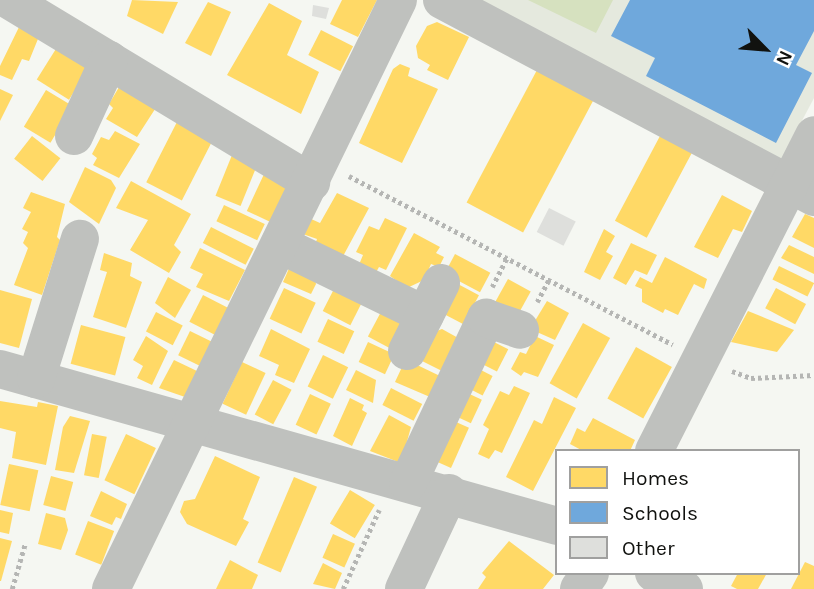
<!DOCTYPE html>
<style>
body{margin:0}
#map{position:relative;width:814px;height:589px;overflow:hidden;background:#f5f7f2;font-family:Karla,sans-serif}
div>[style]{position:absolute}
.built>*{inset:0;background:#e5e9de}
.green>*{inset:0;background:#d6e1bf}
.homes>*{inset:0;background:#ffd966;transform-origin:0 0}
.schools>*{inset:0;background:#6fa8dc}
.building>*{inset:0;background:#dedfdc;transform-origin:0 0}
.path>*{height:4.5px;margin-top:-2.25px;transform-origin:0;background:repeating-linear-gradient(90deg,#b5b6b4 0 3.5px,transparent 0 7px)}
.minor>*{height:38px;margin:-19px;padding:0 19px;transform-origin:19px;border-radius:19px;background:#bfc1be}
span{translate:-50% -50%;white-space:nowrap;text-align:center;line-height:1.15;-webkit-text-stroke:7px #fff;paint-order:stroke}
.legend{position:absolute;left:555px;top:449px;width:245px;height:126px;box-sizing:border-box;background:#fff;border:2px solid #a0a09f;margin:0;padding:9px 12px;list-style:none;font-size:21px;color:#11120f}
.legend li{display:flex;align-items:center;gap:14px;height:35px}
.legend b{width:35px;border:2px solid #a0a09f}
.north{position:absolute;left:730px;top:14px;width:70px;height:70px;-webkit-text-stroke:5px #fff;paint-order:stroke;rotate:115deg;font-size:19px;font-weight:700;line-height:28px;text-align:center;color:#11120f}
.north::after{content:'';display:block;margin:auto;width:24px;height:32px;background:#11120f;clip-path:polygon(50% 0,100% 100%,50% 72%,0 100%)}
</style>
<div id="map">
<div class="built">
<div style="clip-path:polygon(474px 0,814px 0,814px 98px,779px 164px)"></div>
</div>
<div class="green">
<div style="clip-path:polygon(528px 0,613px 0,596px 33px)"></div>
</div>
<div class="homes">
<div style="clip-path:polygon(132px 0,178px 2px,163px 34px,127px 16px)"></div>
<div style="clip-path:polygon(342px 0,377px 0,358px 37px,330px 24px)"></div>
<div style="clip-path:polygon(208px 2px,231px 12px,211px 56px,185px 43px)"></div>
<div style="clip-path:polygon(269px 3px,302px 21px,287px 55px,319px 72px,301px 114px,227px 75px)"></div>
<div style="clip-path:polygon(437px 22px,469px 37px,448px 80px,427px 70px,430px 65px,418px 58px,416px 46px,427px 26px)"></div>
<div style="clip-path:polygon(20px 25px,40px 34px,29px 61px,22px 59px,12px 80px,0 75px,0 66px)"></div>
<div style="left:321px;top:30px;width:36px;height:28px;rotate:27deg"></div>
<div style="left:59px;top:44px;width:38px;height:42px;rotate:32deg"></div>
<div style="clip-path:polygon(400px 64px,410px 68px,408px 76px,438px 89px,402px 163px,359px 143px,393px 69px)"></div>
<div style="left:537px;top:70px;width:64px;height:150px;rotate:28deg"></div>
<div style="clip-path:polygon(122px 82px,157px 106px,137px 137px,106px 119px,113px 108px,109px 104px)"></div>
<div style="clip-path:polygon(0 89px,13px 95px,0 121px)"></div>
<div style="left:46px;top:90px;width:31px;height:43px;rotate:31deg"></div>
<div style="left:178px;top:120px;width:40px;height:70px;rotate:27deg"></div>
<div style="clip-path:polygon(115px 131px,140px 144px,119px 178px,93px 165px,97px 158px,92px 154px,101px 137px,109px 140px)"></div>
<div style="left:32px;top:136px;width:36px;height:29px;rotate:38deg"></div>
<div style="left:660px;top:136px;width:36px;height:96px;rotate:28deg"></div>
<div style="left:232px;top:155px;width:27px;height:44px;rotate:22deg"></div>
<div style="clip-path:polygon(85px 167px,111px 180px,116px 188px,99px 224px,69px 202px)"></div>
<div style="left:265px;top:172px;width:26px;height:43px;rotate:25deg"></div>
<div style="clip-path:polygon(131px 181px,191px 214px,174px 245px,181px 252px,169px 273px,130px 250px,148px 220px,116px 208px)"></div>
<div style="clip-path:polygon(31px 192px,65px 204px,57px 237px,60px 240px,42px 295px,14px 285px,28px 248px,23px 243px,28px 232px,22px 229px,31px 212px,23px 208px)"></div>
<div style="clip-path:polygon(337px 193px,369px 208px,341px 260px,314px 247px,317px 239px,300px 233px,309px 218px,320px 223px)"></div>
<div style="clip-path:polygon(722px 195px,752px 211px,742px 232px,733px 229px,718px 258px,694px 247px)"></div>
<div style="left:224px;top:205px;width:45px;height:18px;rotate:25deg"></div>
<div style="clip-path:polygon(805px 214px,814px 218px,814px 248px,792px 237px)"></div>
<div style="clip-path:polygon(385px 218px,407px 228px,386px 270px,379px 267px,374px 276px,358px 267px,363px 255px,356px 252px,369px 226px,379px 230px)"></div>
<div style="left:211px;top:227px;width:48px;height:18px;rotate:27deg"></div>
<div style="clip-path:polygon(604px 229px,615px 236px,606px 252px,613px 256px,600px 280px,584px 272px)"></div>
<div style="clip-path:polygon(414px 233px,440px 247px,436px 253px,444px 257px,439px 267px,431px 264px,424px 280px,407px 288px,390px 276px)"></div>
<div style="clip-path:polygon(631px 243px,657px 255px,647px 275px,635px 270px,626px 285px,613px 278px)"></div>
<div style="clip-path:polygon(789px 245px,814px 257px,814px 274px,781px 258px)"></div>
<div style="clip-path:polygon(200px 248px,245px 270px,229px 301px,196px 287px,203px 274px,190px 268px)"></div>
<div style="clip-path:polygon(104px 253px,132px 263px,130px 276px,142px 282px,126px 328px,93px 317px,107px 272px,100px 270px)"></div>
<div style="left:455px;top:254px;width:40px;height:22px;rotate:28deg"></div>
<div style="clip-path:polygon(665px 257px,707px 279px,704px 289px,694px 284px,678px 315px,665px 309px,663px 313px,642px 302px,642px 289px,635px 286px,640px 277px,652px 283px)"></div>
<div style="clip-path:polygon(291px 264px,314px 276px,316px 284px,311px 294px,283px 282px)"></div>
<div style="left:779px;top:266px;width:39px;height:15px;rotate:26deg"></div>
<div style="clip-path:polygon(168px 277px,191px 290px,175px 318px,155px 303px)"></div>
<div style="left:508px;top:279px;width:26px;height:27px;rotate:29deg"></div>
<div style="left:456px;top:283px;width:26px;height:33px;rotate:28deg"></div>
<div style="left:335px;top:287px;width:31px;height:27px;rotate:27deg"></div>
<div style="left:284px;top:288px;width:35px;height:34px;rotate:25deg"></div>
<div style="left:776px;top:288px;width:34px;height:23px;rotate:28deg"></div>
<div style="clip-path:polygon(0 290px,32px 299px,19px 348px,0 343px)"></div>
<div style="left:203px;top:295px;width:29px;height:30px;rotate:27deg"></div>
<div style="clip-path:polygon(547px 301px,569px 313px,555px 340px,530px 329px)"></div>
<div style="left:382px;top:310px;width:26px;height:30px;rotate:28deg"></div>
<div style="clip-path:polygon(748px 311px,794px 330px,777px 352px,731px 342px)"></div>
<div style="left:156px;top:312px;width:30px;height:22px;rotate:27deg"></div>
<div style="left:328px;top:319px;width:29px;height:25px;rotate:25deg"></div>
<div style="left:583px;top:323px;width:31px;height:69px;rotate:29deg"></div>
<div style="left:81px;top:325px;width:46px;height:40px;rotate:15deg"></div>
<div style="clip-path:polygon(271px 329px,310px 349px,294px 383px,275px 375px,279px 365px,259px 356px)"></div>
<div style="clip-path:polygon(442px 329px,460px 339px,444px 372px,420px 360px,434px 332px)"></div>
<div style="left:190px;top:331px;width:25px;height:27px;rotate:26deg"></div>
<div style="clip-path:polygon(146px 336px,168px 351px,152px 385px,137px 378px,143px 366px,133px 360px)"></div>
<div style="clip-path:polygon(535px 336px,554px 345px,538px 377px,524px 372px,521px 376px,511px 369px,520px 352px,526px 354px)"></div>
<div style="left:486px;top:338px;width:25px;height:25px;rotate:27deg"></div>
<div style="left:368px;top:342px;width:29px;height:22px;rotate:25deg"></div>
<div style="left:636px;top:347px;width:41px;height:59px;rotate:29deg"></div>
<div style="left:323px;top:355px;width:28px;height:35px;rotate:26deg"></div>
<div style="clip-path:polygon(174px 360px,197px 371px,185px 397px,159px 388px)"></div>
<div style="left:242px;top:362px;width:26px;height:46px;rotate:25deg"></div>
<div style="clip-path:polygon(413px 363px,440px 376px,430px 397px,395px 382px,402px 367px)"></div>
<div style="left:473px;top:366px;width:22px;height:22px;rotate:27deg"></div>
<div style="clip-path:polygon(356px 370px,376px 380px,373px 403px,346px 390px)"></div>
<div style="left:273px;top:380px;width:21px;height:39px;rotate:28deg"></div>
<div style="clip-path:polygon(514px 386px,530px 393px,502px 453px,495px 450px,489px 459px,478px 454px,489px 429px,483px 425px,500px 391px,509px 395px)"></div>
<div style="left:391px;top:388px;width:35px;height:19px;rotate:27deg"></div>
<div style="left:461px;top:390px;width:23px;height:26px;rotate:25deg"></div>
<div style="left:310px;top:394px;width:23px;height:34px;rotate:25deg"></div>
<div style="clip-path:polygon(554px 397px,576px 408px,533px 491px,506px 477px,534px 420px,542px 424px)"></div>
<div style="clip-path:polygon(350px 398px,364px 405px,362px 410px,367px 413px,352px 446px,333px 436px)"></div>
<div style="clip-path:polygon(0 401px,37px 407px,38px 402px,58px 406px,46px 465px,12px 458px,16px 432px,0 428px)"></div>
<div style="clip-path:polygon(389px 415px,411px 427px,401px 463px,370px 451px)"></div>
<div style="clip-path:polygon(70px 416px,90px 421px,74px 473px,55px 470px,63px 427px)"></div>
<div style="left:447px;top:418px;width:24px;height:44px;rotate:24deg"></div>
<div style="clip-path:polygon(593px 418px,635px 440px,630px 451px,583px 451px,570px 444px,577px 428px,585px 432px)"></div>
<div style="left:92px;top:434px;width:15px;height:42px;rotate:11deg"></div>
<div style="left:126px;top:434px;width:33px;height:51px;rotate:25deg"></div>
<div style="clip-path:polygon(215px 456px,260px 477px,243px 519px,249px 522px,236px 546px,187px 524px,180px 512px,184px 501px,195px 499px)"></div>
<div style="left:9px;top:464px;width:30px;height:42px;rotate:12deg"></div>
<div style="left:51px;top:476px;width:23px;height:30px;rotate:15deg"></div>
<div style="left:294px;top:477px;width:25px;height:93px;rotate:23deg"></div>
<div style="left:350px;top:490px;width:29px;height:39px;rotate:31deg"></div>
<div style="clip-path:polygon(101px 491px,127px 504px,121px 519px,116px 517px,112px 525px,90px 516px)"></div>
<div style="clip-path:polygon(0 510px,13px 513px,9px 534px,0 532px)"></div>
<div style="clip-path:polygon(46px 513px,65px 518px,68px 530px,61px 550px,38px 544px)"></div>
<div style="left:88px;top:521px;width:28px;height:36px;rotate:21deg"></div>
<div style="left:333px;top:534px;width:24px;height:26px;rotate:24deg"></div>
<div style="clip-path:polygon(0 538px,12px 541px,1px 581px,0 581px)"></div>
<div style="clip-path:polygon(509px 541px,554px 575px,543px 589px,478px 589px,486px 577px,482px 573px)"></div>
<div style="clip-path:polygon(230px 560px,258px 575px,252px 589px,216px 589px)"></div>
<div style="clip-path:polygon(805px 562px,814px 566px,814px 589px,791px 589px)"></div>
<div style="clip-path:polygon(323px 563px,342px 573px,335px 589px,313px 584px)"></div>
<div style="clip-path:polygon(738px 573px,767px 573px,758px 589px,737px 589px,731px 586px)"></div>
</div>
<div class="schools">
<div style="clip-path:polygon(630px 0,814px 0,814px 31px,796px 65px,812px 73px,776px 143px,646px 76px,655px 58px,611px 36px)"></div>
</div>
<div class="building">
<div style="clip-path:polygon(313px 5px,329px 8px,326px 19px,312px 16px)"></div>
<div style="left:549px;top:208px;width:30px;height:27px;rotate:27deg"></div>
</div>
<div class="path">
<div style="left:349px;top:176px;width:365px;rotate:27.5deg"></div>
<div style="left:492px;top:287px;width:35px;rotate:-63deg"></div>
<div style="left:537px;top:302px;width:27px;rotate:-62deg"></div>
<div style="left:732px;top:371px;width:20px;rotate:20deg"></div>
<div style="left:751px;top:378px;width:63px;rotate:-2.7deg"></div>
<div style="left:12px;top:589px;width:47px;rotate:-73.9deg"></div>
<div style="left:343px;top:589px;width:87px;rotate:-65.5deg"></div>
</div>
<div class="minor">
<div style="left:9px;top:0;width:353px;rotate:31.1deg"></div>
<div style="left:442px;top:0;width:421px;rotate:27.9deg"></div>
<div style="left:74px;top:136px;width:84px;rotate:-65.3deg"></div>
<div style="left:281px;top:245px;width:160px;rotate:25.9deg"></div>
<div style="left:407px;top:351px;width:76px;rotate:-63.4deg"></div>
<div style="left:0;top:369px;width:579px;rotate:15.74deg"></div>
<div style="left:36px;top:379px;width:147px;rotate:-72.6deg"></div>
<div style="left:654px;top:451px;width:354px;rotate:-63.1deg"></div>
<div style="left:408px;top:483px;width:183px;rotate:-64.7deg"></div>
<div style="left:486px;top:318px;width:36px;rotate:19deg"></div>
<div style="left:654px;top:573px;width:34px;rotate:28deg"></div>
<div style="left:111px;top:589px;width:655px;rotate:-64.02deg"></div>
<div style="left:404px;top:589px;width:106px;rotate:-64.9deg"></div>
<div style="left:579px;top:589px;width:19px;rotate:-55deg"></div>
</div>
<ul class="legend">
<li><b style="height:19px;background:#ffd966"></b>Homes</li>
<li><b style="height:19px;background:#6fa8dc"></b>Schools</li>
<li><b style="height:19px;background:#dedfdc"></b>Other</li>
</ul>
<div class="north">N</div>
</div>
